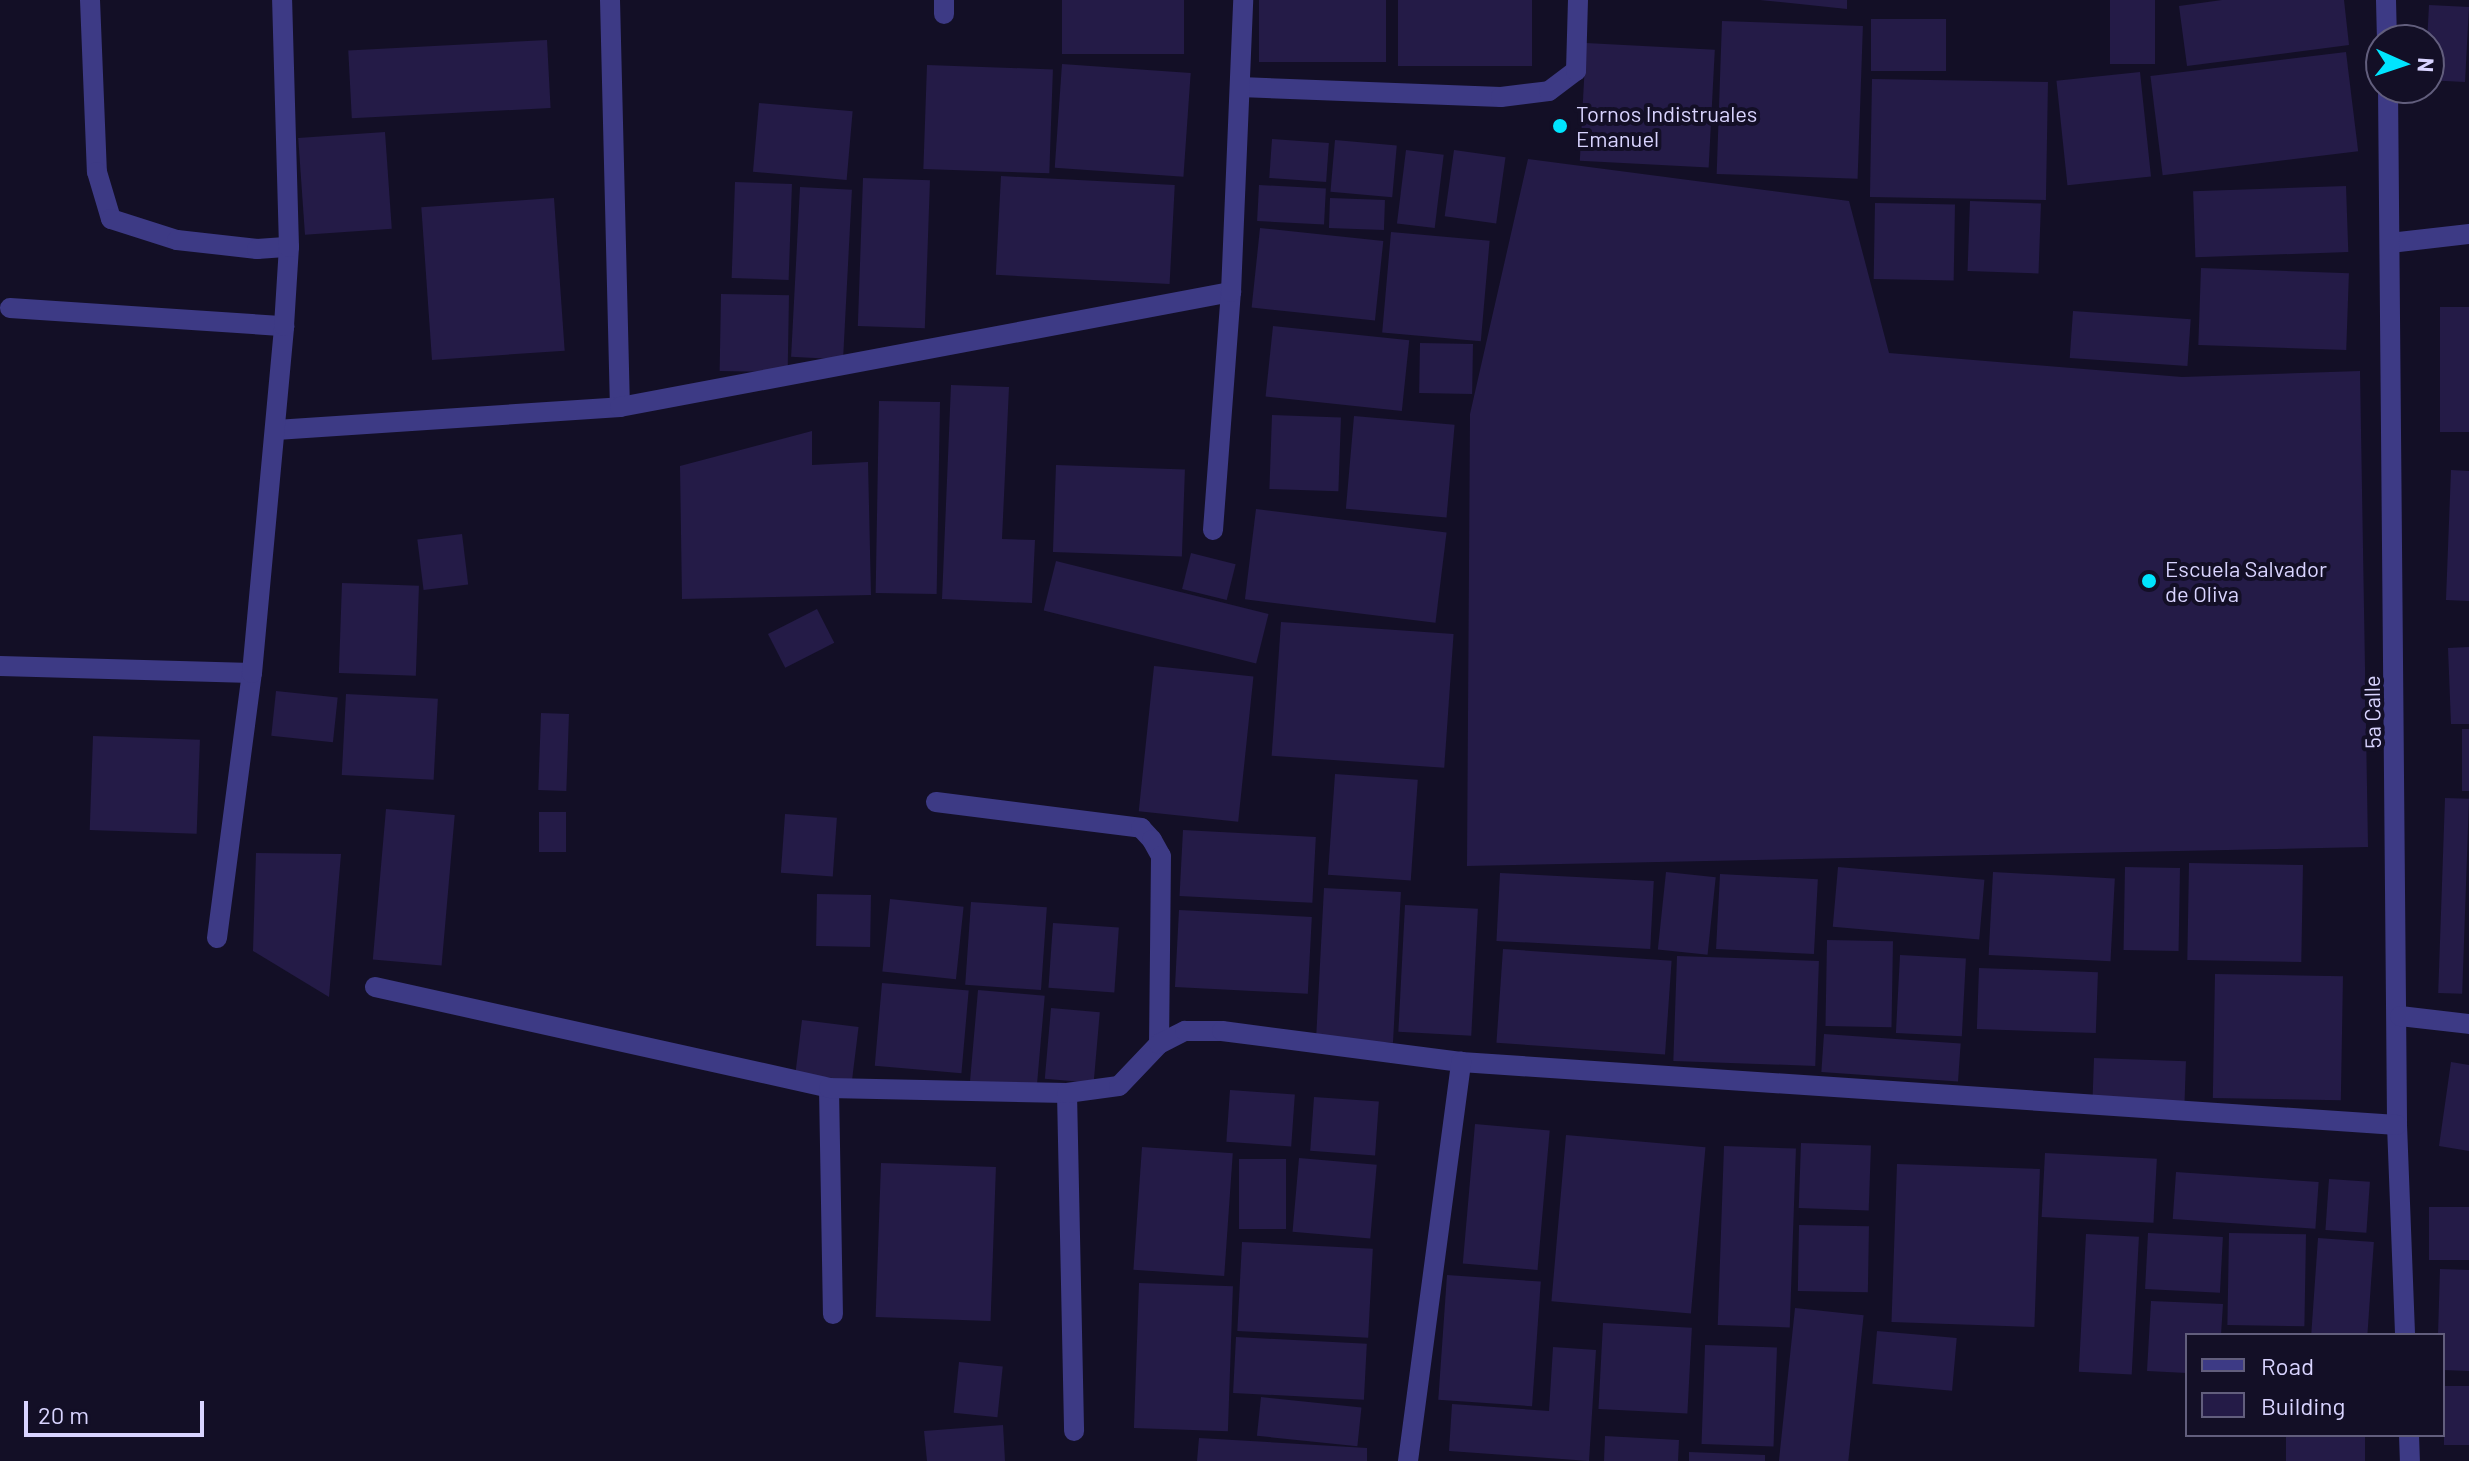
<!DOCTYPE html>
<style>
body{margin:0}
#map{position:relative;width:2469px;height:1461px;overflow:hidden;background:#130f26;font-family:Barlow,sans-serif}
div>[style]{position:absolute}
.building>*{inset:0;background:#241b47;transform-origin:0 0}
.service>*{height:20px;margin:-10px;padding:0 10px;transform-origin:10px;border-radius:10px;background:#3d3a85}
.minor>*{height:20px;margin:-10px;padding:0 10px;transform-origin:10px;border-radius:10px;background:#3d3a85}
.dots>*{width:22px;height:22px;translate:-50% -50%;box-sizing:border-box;border:4px solid #130f26;border-radius:50%}
span{translate:-50% -50%;white-space:nowrap;text-align:center;line-height:1.15;-webkit-text-stroke:8px #130f26;paint-order:stroke}
.poi-label{font-size:22px;color:#d9d4ff}
.left{translate:0 -50%;text-align:left}
.street-label{font-size:22px;color:#d9d4ff}
.legend{position:absolute;left:2185px;top:1333px;width:260px;height:104px;box-sizing:border-box;background:#130f26;border:2px solid #625e7d;margin:0;padding:10px 14px;list-style:none;font-size:24px;color:#d9d4ff}
.legend li{display:flex;align-items:center;gap:16px;height:40px}
.legend b{width:40px;border:2px solid #625e7d}
.north{position:absolute;left:2365px;top:24px;width:80px;height:80px;box-sizing:border-box;background:#130f26;border:2px solid #625e7d;border-radius:50%;rotate:93deg;font-size:22px;font-weight:700;line-height:32px;text-align:center;color:#d9d4ff}
.north::after{content:'';display:block;margin:auto;width:28px;height:36px;background:#00e5ff;clip-path:polygon(50% 0,100% 100%,50% 72%,0 100%)}
.scale{position:absolute;left:24px;top:1401px;width:180px;height:36px;box-sizing:border-box;border:4px solid #d9d4ff;border-top:0;padding-left:10px;font-size:24px;line-height:28px;white-space:nowrap;color:#d9d4ff;-webkit-text-stroke:6px #130f26;paint-order:stroke}
</style>
<div id="map">
<div class="building">
<div style="left:1062px;top:0;width:122px;height:54px"></div>
<div style="left:1259px;top:0;width:127px;height:62px"></div>
<div style="left:1398px;top:0;width:134px;height:66px"></div>
<div style="clip-path:polygon(1760px 0,1847px 0,1847px 9px)"></div>
<div style="left:2110px;top:0;width:45px;height:64px"></div>
<div style="clip-path:polygon(2222px 0,2344px 0,2349px 45px,2187px 66px,2179px 6px)"></div>
<div style="left:2429px;top:5px;width:40px;height:75px;rotate:3deg"></div>
<div style="left:1871px;top:19px;width:75px;height:52px"></div>
<div style="left:1722px;top:21px;width:141px;height:153px;rotate:2deg"></div>
<div style="left:547px;top:40px;width:68px;height:199px;rotate:87deg"></div>
<div style="left:1586px;top:43px;width:129px;height:118px;rotate:3deg"></div>
<div style="left:2346px;top:52px;width:100px;height:197px;rotate:83deg"></div>
<div style="left:1062px;top:64px;width:129px;height:104px;rotate:4deg"></div>
<div style="left:927px;top:65px;width:126px;height:104px;rotate:2deg"></div>
<div style="left:2140px;top:72px;width:105px;height:84px;rotate:84deg"></div>
<div style="left:1872px;top:79px;width:176px;height:118px;rotate:1deg"></div>
<div style="left:759px;top:103px;width:94px;height:69px;rotate:5deg"></div>
<div style="left:385px;top:132px;width:97px;height:87px;rotate:86deg"></div>
<div style="left:1272px;top:139px;width:57px;height:39px;rotate:4deg"></div>
<div style="left:1335px;top:140px;width:62px;height:52px;rotate:5deg"></div>
<div style="left:1406px;top:150px;width:38px;height:74px;rotate:7deg"></div>
<div style="left:1454px;top:150px;width:52px;height:67px;rotate:8deg"></div>
<div style="clip-path:polygon(1528px 159px,1849px 201px,1889px 353px,2182px 377px,2360px 371px,2368px 847px,1467px 866px,1470px 414px)"></div>
<div style="left:1001px;top:176px;width:174px;height:99px;rotate:3deg"></div>
<div style="left:863px;top:178px;width:67px;height:148px;rotate:2deg"></div>
<div style="left:735px;top:182px;width:57px;height:96px;rotate:2deg"></div>
<div style="left:1259px;top:185px;width:67px;height:36px;rotate:3deg"></div>
<div style="left:2346px;top:186px;width:66px;height:153px;rotate:88deg"></div>
<div style="left:800px;top:187px;width:52px;height:170px;rotate:3deg"></div>
<div style="left:554px;top:198px;width:153px;height:133px;rotate:86deg"></div>
<div style="left:1330px;top:198px;width:55px;height:30px;rotate:2deg"></div>
<div style="left:1970px;top:201px;width:71px;height:70px;rotate:2deg"></div>
<div style="left:1875px;top:203px;width:80px;height:76px;rotate:1deg"></div>
<div style="left:1260px;top:228px;width:124px;height:80px;rotate:6deg"></div>
<div style="left:1391px;top:232px;width:99px;height:101px;rotate:5deg"></div>
<div style="left:2201px;top:268px;width:148px;height:77px;rotate:2deg"></div>
<div style="left:721px;top:294px;width:68px;height:77px;rotate:1deg"></div>
<div style="left:2469px;top:307px;width:125px;height:29px;rotate:90deg"></div>
<div style="left:2073px;top:311px;width:118px;height:47px;rotate:4deg"></div>
<div style="left:1273px;top:326px;width:137px;height:71px;rotate:6deg"></div>
<div style="left:1420px;top:343px;width:53px;height:50px;rotate:1deg"></div>
<div style="clip-path:polygon(951px 385px,1009px 387px,1002px 539px,1035px 540px,1032px 603px,942px 599px)"></div>
<div style="left:879px;top:401px;width:61px;height:192px;rotate:1deg"></div>
<div style="left:1272px;top:415px;width:69px;height:74px;rotate:2deg"></div>
<div style="left:1354px;top:416px;width:101px;height:93px;rotate:5deg"></div>
<div style="clip-path:polygon(812px 431px,812px 465px,868px 462px,871px 595px,682px 599px,680px 466px)"></div>
<div style="left:1056px;top:465px;width:129px;height:87px;rotate:2deg"></div>
<div style="clip-path:polygon(2451px 470px,2469px 471px,2469px 601px,2446px 600px)"></div>
<div style="left:1256px;top:509px;width:192px;height:91px;rotate:7deg"></div>
<div style="left:462px;top:534px;width:51px;height:45px;rotate:83deg"></div>
<div style="left:1191px;top:553px;width:46px;height:37px;rotate:14deg"></div>
<div style="left:1056px;top:561px;width:219px;height:51px;rotate:14deg"></div>
<div style="left:342px;top:583px;width:77px;height:90px;rotate:2deg"></div>
<div style="left:817px;top:609px;width:38px;height:55px;rotate:63deg"></div>
<div style="left:1281px;top:622px;width:173px;height:134px;rotate:4deg"></div>
<div style="clip-path:polygon(2469px 647px,2469px 724px,2451px 724px,2448px 648px)"></div>
<div style="left:1154px;top:666px;width:100px;height:146px;rotate:6deg"></div>
<div style="left:276px;top:691px;width:62px;height:45px;rotate:6deg"></div>
<div style="left:346px;top:694px;width:92px;height:81px;rotate:3deg"></div>
<div style="left:541px;top:713px;width:28px;height:77px;rotate:2deg"></div>
<div style="left:2462px;top:729px;width:7px;height:62px"></div>
<div style="left:93px;top:736px;width:107px;height:94px;rotate:2deg"></div>
<div style="left:1335px;top:774px;width:83px;height:101px;rotate:4deg"></div>
<div style="left:2445px;top:798px;width:24px;height:195px;rotate:2deg"></div>
<div style="left:386px;top:809px;width:69px;height:151px;rotate:5deg"></div>
<div style="left:539px;top:812px;width:27px;height:40px"></div>
<div style="left:785px;top:814px;width:52px;height:59px;rotate:4deg"></div>
<div style="left:1183px;top:830px;width:133px;height:66px;rotate:3deg"></div>
<div style="clip-path:polygon(256px 853px,341px 854px,329px 997px,253px 951px)"></div>
<div style="left:2189px;top:863px;width:114px;height:97px;rotate:1deg"></div>
<div style="left:1838px;top:867px;width:147px;height:60px;rotate:5deg"></div>
<div style="left:2125px;top:867px;width:55px;height:83px;rotate:1deg"></div>
<div style="left:1666px;top:872px;width:50px;height:78px;rotate:6deg"></div>
<div style="left:1993px;top:872px;width:122px;height:83px;rotate:3deg"></div>
<div style="left:1500px;top:873px;width:154px;height:68px;rotate:3deg"></div>
<div style="left:1720px;top:874px;width:98px;height:75px;rotate:3deg"></div>
<div style="left:1324px;top:888px;width:77px;height:151px;rotate:3deg"></div>
<div style="left:817px;top:894px;width:54px;height:52px;rotate:1deg"></div>
<div style="left:890px;top:899px;width:74px;height:73px;rotate:6deg"></div>
<div style="left:971px;top:902px;width:76px;height:83px;rotate:4deg"></div>
<div style="left:1405px;top:905px;width:73px;height:127px;rotate:3deg"></div>
<div style="left:1179px;top:910px;width:133px;height:77px;rotate:3deg"></div>
<div style="left:1053px;top:923px;width:66px;height:65px;rotate:4deg"></div>
<div style="left:1827px;top:940px;width:66px;height:86px;rotate:1deg"></div>
<div style="left:1503px;top:949px;width:169px;height:94px;rotate:4deg"></div>
<div style="left:1900px;top:955px;width:66px;height:78px;rotate:3deg"></div>
<div style="left:1677px;top:956px;width:142px;height:105px;rotate:2deg"></div>
<div style="left:1979px;top:968px;width:119px;height:61px;rotate:2deg"></div>
<div style="left:2215px;top:974px;width:128px;height:124px;rotate:1deg"></div>
<div style="left:882px;top:983px;width:87px;height:83px;rotate:5deg"></div>
<div style="left:978px;top:990px;width:67px;height:94px;rotate:5deg"></div>
<div style="left:1051px;top:1008px;width:49px;height:71px;rotate:5deg"></div>
<div style="left:802px;top:1020px;width:57px;height:54px;rotate:7deg"></div>
<div style="left:1824px;top:1034px;width:137px;height:38px;rotate:4deg"></div>
<div style="left:2094px;top:1058px;width:92px;height:43px;rotate:2deg"></div>
<div style="clip-path:polygon(2451px 1062px,2469px 1065px,2469px 1151px,2439px 1146px)"></div>
<div style="left:1230px;top:1090px;width:65px;height:52px;rotate:4deg"></div>
<div style="left:1314px;top:1097px;width:65px;height:54px;rotate:4deg"></div>
<div style="left:1475px;top:1124px;width:75px;height:140px;rotate:5deg"></div>
<div style="left:1566px;top:1135px;width:140px;height:167px;rotate:5deg"></div>
<div style="left:1801px;top:1143px;width:70px;height:65px;rotate:2deg"></div>
<div style="left:1724px;top:1146px;width:72px;height:179px;rotate:2deg"></div>
<div style="left:1142px;top:1147px;width:91px;height:123px;rotate:4deg"></div>
<div style="left:2045px;top:1153px;width:112px;height:64px;rotate:3deg"></div>
<div style="left:1299px;top:1158px;width:78px;height:74px;rotate:5deg"></div>
<div style="left:1239px;top:1159px;width:47px;height:70px"></div>
<div style="left:881px;top:1163px;width:115px;height:154px;rotate:2deg"></div>
<div style="left:1897px;top:1164px;width:143px;height:158px;rotate:2deg"></div>
<div style="left:2176px;top:1172px;width:143px;height:47px;rotate:4deg"></div>
<div style="left:2329px;top:1179px;width:41px;height:51px;rotate:4deg"></div>
<div style="left:2429px;top:1207px;width:40px;height:53px"></div>
<div style="left:1799px;top:1225px;width:70px;height:66px;rotate:1deg"></div>
<div style="left:2148px;top:1233px;width:75px;height:56px;rotate:3deg"></div>
<div style="left:2229px;top:1233px;width:77px;height:92px;rotate:1deg"></div>
<div style="left:2086px;top:1234px;width:53px;height:138px;rotate:3deg"></div>
<div style="left:2318px;top:1238px;width:56px;height:96px;rotate:4deg"></div>
<div style="left:1242px;top:1242px;width:131px;height:89px;rotate:3deg"></div>
<div style="clip-path:polygon(2440px 1269px,2469px 1270px,2469px 1371px,2443px 1370px,2443px 1335px,2438px 1335px)"></div>
<div style="left:1447px;top:1275px;width:94px;height:125px;rotate:4deg"></div>
<div style="left:1139px;top:1283px;width:94px;height:145px;rotate:2deg"></div>
<div style="clip-path:polygon(2151px 1301px,2223px 1304px,2221px 1335px,2187px 1335px,2187px 1373px,2147px 1371px)"></div>
<div style="left:1795px;top:1308px;width:69px;height:154px;rotate:6deg"></div>
<div style="left:1603px;top:1323px;width:89px;height:86px;rotate:3deg"></div>
<div style="left:1877px;top:1331px;width:80px;height:53px;rotate:5deg"></div>
<div style="left:1236px;top:1337px;width:131px;height:56px;rotate:3deg"></div>
<div style="left:1705px;top:1345px;width:72px;height:99px;rotate:2deg"></div>
<div style="clip-path:polygon(1553px 1347px,1596px 1350px,1589px 1461px,1449px 1451px,1452px 1404px,1549px 1411px)"></div>
<div style="left:959px;top:1362px;width:44px;height:51px;rotate:6deg"></div>
<div style="left:2444px;top:1386px;width:25px;height:59px"></div>
<div style="left:1261px;top:1397px;width:101px;height:39px;rotate:6deg"></div>
<div style="clip-path:polygon(1003px 1425px,1005px 1461px,927px 1461px,924px 1431px)"></div>
<div style="left:2286px;top:1435px;width:79px;height:26px"></div>
<div style="clip-path:polygon(1605px 1436px,1679px 1440px,1678px 1461px,1604px 1461px)"></div>
<div style="clip-path:polygon(1199px 1438px,1367px 1448px,1367px 1461px,1197px 1461px)"></div>
<div style="clip-path:polygon(1689px 1452px,1765px 1455px,1765px 1461px,1689px 1461px)"></div>
</div>
<div class="service">
<div style="left:90px;top:0;width:172px;rotate:87.7deg"></div>
<div style="left:97px;top:172px;width:49px;rotate:73.4deg"></div>
<div style="left:111px;top:219px;width:69px;rotate:17.7deg"></div>
<div style="left:177px;top:240px;width:81px;rotate:6.4deg"></div>
<div style="left:257px;top:249px;width:32px;rotate:-4deg"></div>
<div style="left:2390px;top:243px;width:80px;rotate:-6.5deg"></div>
<div style="left:10px;top:308px;width:275px;rotate:3.8deg"></div>
<div style="left:829px;top:1088px;width:226px;rotate:89deg"></div>
<div style="left:1067px;top:1093px;width:338px;rotate:88.8deg"></div>
</div>
<div class="minor">
<div style="left:610px;top:0;width:407px;rotate:88.6deg"></div>
<div style="left:944px;top:0;width:14px;rotate:90deg"></div>
<div style="left:2386px;top:0;width:40px;rotate:88.6deg"></div>
<div style="left:1240px;top:87px;width:261px;rotate:2.2deg"></div>
<div style="left:1501px;top:97px;width:48px;rotate:-7.1deg"></div>
<div style="left:1549px;top:91px;width:34px;rotate:-37deg"></div>
<div style="left:1576px;top:71px;width:71px;rotate:-88.4deg"></div>
<div style="left:2388px;top:88px;width:1037px;rotate:89.5deg"></div>
<div style="left:2397px;top:1125px;width:210px;rotate:87.8deg"></div>
<div style="left:276px;top:430px;width:345px;rotate:-3.8deg"></div>
<div style="left:620px;top:407px;width:622px;rotate:-10.66deg"></div>
<div style="left:1213px;top:530px;width:239px;rotate:-85.7deg"></div>
<div style="left:1231px;top:292px;width:292px;rotate:-87.6deg"></div>
<div style="left:0;top:666px;width:252px;rotate:1.6deg"></div>
<div style="left:936px;top:802px;width:207px;rotate:7.2deg"></div>
<div style="left:1141px;top:828px;width:16px;rotate:47deg"></div>
<div style="left:1152px;top:840px;width:18px;rotate:61deg"></div>
<div style="left:1161px;top:856px;width:188px;rotate:90.6deg"></div>
<div style="left:217px;top:938px;width:267px;rotate:-82.5deg"></div>
<div style="left:252px;top:673px;width:348px;rotate:-84.7deg"></div>
<div style="left:284px;top:326px;width:79px;rotate:-86.4deg"></div>
<div style="left:289px;top:247px;width:247px;rotate:-91.6deg"></div>
<div style="left:375px;top:987px;width:465px;rotate:12.5deg"></div>
<div style="left:829px;top:1088px;width:238px;rotate:1.2deg"></div>
<div style="left:1067px;top:1093px;width:52px;rotate:-7.7deg"></div>
<div style="left:1119px;top:1086px;width:58px;rotate:-46.4deg"></div>
<div style="left:1159px;top:1044px;width:29px;rotate:-27deg"></div>
<div style="left:1185px;top:1031px;width:37px"></div>
<div style="left:1222px;top:1031px;width:241px;rotate:7.4deg"></div>
<div style="left:1461px;top:1062px;width:938px;rotate:3.85deg"></div>
<div style="left:2400px;top:1016px;width:69px;rotate:6.6deg"></div>
<div style="left:2409px;top:1435px;width:26px;rotate:88deg"></div>
<div style="left:1408px;top:1461px;width:403px;rotate:-82.4deg"></div>
</div>
<div class="dots">
<div style="left:1560px;top:126px;background:#00e5ff"></div>
<div style="left:2149px;top:581px;background:#00e5ff"></div>
</div>
<div class="poi-label">
<span class="left" style="left:1576px;top:126px">Tornos Indistruales<br>Emanuel</span>
<span class="left" style="left:2165px;top:581px">Escuela Salvador<br>de Oliva</span>
</div>
<div class="street-label">
<span style="left:2372px;top:712px;rotate:-91deg">5a Calle</span>
</div>
<ul class="legend">
<li><b style="height:10px;background:#3d3a85"></b>Road</li>
<li><b style="height:22px;background:#241b47"></b>Building</li>
</ul>
<div class="north">N</div>
<div class="scale">20 m</div>
</div>
